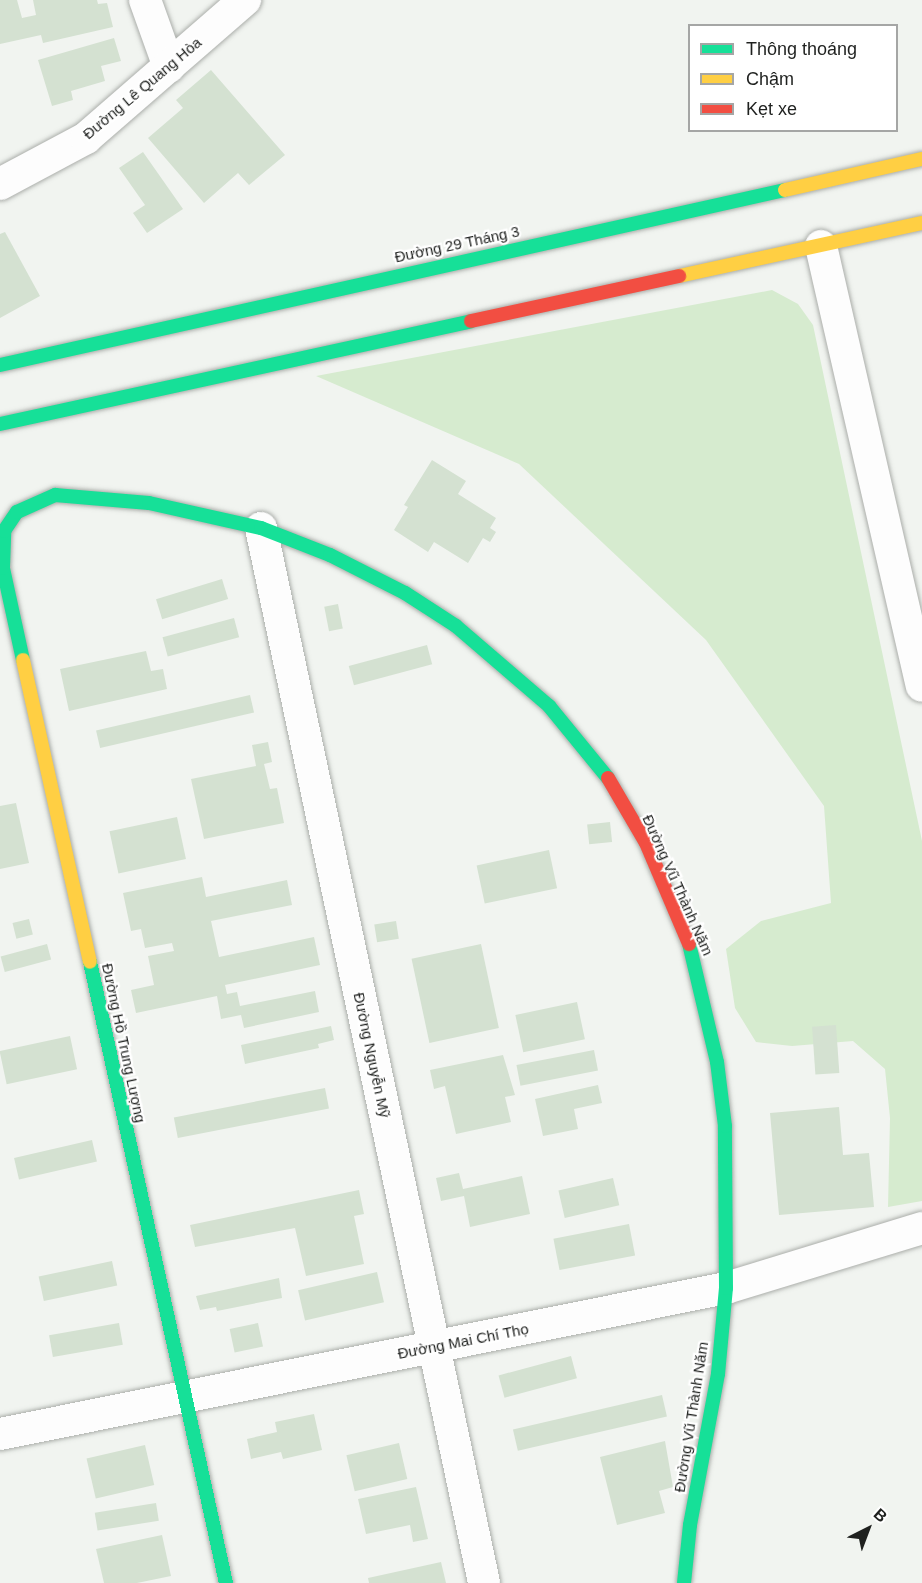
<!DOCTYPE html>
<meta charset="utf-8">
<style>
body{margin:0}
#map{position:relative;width:922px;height:1583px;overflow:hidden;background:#f1f4f0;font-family:Helvetica,sans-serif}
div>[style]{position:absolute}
.green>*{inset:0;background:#d6ebcf}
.building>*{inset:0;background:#d4e1d1;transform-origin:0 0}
.roads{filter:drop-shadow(0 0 2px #abaeaa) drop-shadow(0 0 2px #abaeaa)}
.street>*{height:32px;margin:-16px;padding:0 16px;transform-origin:16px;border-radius:16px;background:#fdfdfd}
.fast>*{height:14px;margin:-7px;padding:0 7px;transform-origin:7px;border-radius:7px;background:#16e098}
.slow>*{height:14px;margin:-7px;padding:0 7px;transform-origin:7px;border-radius:7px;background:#ffcf43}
.jam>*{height:14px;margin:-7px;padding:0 7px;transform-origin:7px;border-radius:7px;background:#f24e42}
span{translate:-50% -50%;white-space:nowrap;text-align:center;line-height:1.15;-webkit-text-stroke:4.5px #fff;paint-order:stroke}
.street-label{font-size:15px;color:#1f211f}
.legend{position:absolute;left:688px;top:24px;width:210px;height:108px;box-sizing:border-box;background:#fff;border:2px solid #a5a6a5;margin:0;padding:8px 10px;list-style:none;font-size:18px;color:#1f211f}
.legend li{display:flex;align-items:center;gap:12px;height:30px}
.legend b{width:30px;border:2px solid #a5a6a5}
.north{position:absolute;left:838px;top:1499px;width:60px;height:60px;-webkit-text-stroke:4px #fff;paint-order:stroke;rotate:42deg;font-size:16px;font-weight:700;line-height:24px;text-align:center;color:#1f211f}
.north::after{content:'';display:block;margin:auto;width:21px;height:27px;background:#1f211f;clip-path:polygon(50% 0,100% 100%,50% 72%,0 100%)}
</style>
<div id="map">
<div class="green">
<div style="clip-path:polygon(772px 290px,798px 304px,813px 325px,922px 841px,922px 1201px,888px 1207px,890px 1118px,885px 1069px,853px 1041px,792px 1046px,756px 1042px,735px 1008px,726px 949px,761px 921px,831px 903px,824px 806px,706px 640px,519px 464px,316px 376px)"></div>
</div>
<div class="building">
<div style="clip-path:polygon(0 0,17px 0,22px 18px,36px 15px,33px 0,97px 0,98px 4px,107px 3px,113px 27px,43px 43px,41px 35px,0 44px)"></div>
<div style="clip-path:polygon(114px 38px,121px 61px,101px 66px,105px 81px,71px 91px,73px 100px,52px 106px,38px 60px)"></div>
<div style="clip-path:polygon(211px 70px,285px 155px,249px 185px,238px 173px,204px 203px,148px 138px,183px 108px,176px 100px)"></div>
<div style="clip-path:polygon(143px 152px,183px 209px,147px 233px,133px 213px,145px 205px,119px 168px)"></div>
<div style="clip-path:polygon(5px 232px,40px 296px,0 318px,0 234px)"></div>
<div style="clip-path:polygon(432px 460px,466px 481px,458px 494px,496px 518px,490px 528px,496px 532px,490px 542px,483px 538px,468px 563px,434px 542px,428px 552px,394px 530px,408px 507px,404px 505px)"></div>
<div style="left:222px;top:579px;width:21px;height:69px;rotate:73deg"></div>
<div style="left:338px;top:604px;width:25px;height:14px;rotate:79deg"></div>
<div style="left:234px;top:618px;width:20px;height:74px;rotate:75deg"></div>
<div style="left:427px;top:645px;width:20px;height:81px;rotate:75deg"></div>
<div style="clip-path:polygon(146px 651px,151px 671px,163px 669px,167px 689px,69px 711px,60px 669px)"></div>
<div style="left:250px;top:695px;width:18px;height:158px;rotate:77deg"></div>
<div style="clip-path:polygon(268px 742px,272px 762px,264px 764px,270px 789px,277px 788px,284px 823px,204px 839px,191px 779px,256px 766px,252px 745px)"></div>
<div style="clip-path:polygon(16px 803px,29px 863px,0 869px,0 806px)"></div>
<div style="left:177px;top:817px;width:43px;height:69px;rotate:78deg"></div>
<div style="left:610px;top:822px;width:20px;height:23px;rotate:84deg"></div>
<div style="left:549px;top:850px;width:39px;height:74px;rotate:78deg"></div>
<div style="clip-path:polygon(202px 877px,206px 897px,287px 880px,292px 905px,211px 921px,219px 957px,314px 937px,320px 965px,225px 985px,227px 994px,237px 992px,240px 1006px,315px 991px,319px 1012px,244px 1028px,241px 1015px,221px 1019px,217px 996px,136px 1013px,131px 990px,154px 985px,148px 956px,174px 951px,172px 943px,145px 948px,141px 929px,131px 931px,123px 893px)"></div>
<div style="left:29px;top:919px;width:16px;height:17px;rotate:76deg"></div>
<div style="left:396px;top:921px;width:18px;height:22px;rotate:81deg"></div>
<div style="left:47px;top:944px;width:16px;height:48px;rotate:75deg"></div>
<div style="left:481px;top:944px;width:86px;height:71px;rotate:78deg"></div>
<div style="left:577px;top:1002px;width:38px;height:63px;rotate:78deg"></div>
<div style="left:836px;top:1025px;width:48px;height:24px;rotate:86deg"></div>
<div style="clip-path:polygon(331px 1026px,334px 1040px,318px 1044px,319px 1048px,245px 1064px,241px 1045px)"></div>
<div style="left:70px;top:1036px;width:34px;height:72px;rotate:78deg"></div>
<div style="left:594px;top:1050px;width:21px;height:79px;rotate:79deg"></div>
<div style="clip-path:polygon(503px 1055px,515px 1095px,505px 1097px,511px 1122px,456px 1134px,445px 1086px,434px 1089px,430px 1070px)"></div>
<div style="clip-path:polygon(598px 1085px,602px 1103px,574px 1109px,578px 1129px,543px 1136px,535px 1099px)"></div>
<div style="left:325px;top:1088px;width:21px;height:154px;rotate:79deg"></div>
<div style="clip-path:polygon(839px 1107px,843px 1155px,869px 1153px,874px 1207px,779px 1215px,770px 1113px)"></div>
<div style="left:92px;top:1140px;width:22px;height:80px;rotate:77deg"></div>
<div style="clip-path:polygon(459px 1173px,463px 1189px,522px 1176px,530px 1214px,470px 1227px,464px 1196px,441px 1201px,436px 1178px)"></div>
<div style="left:613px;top:1178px;width:28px;height:56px;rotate:77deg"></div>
<div style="clip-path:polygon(359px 1190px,364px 1214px,354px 1216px,364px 1264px,306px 1276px,295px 1228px,195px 1247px,190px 1225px)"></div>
<div style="left:629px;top:1224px;width:32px;height:77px;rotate:79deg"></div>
<div style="left:112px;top:1261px;width:25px;height:75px;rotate:78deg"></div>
<div style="left:377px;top:1272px;width:31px;height:81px;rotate:77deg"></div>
<div style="clip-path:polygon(279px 1278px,282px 1298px,217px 1311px,216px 1307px,200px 1310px,196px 1296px)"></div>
<div style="left:119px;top:1323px;width:22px;height:71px;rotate:80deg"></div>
<div style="left:258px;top:1323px;width:24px;height:29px;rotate:78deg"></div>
<div style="left:571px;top:1356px;width:23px;height:75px;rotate:75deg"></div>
<div style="left:662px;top:1395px;width:22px;height:153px;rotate:77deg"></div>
<div style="clip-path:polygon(314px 1414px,322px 1450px,283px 1459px,281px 1452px,251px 1459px,247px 1439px,277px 1432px,275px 1422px)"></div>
<div style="clip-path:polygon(665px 1441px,673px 1487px,659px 1491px,665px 1513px,617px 1525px,600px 1457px)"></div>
<div style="left:399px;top:1443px;width:37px;height:54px;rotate:77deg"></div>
<div style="left:145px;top:1445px;width:41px;height:60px;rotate:77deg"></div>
<div style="clip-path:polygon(416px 1487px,428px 1539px,413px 1542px,410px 1525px,366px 1534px,358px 1499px)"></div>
<div style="left:156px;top:1503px;width:18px;height:62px;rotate:81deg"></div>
<div style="clip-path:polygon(162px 1535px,171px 1576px,137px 1583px,104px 1583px,96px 1549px)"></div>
<div style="clip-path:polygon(441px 1562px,446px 1583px,369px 1583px,368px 1578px)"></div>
</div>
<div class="roads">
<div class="street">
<div style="left:145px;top:0;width:71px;rotate:70.3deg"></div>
<div style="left:0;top:184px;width:98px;rotate:-28.1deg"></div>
<div style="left:86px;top:138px;width:211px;rotate:-41deg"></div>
<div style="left:821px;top:246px;width:451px;rotate:77.1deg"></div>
<div style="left:261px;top:528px;width:1078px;rotate:78.06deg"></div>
<div style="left:0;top:1434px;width:741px;rotate:-11.37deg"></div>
<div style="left:726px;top:1288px;width:205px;rotate:-17deg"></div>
</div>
<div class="fast">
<div style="left:0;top:365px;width:804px;rotate:-12.57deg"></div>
<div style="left:0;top:424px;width:482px;rotate:-12.3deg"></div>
<div style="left:23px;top:660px;width:94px;rotate:-102.3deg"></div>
<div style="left:3px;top:568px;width:37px;rotate:-88deg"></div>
<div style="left:4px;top:531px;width:23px;rotate:-56deg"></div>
<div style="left:17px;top:512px;width:42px;rotate:-24.1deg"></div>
<div style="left:55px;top:495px;width:94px;rotate:4.9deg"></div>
<div style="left:149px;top:503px;width:115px;rotate:12.6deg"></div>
<div style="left:261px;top:528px;width:74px;rotate:21.4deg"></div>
<div style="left:330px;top:555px;width:84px;rotate:26.9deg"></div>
<div style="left:405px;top:593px;width:61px;rotate:32.9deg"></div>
<div style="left:456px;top:626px;width:123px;rotate:40.7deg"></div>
<div style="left:549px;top:706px;width:93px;rotate:50.7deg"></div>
<div style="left:90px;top:962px;width:636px;rotate:77.65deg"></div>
<div style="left:684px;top:1583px;width:58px;rotate:-84.1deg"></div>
<div style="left:690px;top:1525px;width:154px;rotate:-79.5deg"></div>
<div style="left:718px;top:1374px;width:86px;rotate:-84.7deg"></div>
<div style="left:726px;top:1288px;width:162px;rotate:-90.4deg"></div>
<div style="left:725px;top:1126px;width:64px;rotate:-97.1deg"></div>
<div style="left:717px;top:1062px;width:121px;rotate:-103.3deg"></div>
</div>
<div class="slow">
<div style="left:785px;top:190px;width:140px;rotate:-12.8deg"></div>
<div style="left:679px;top:276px;width:249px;rotate:-12.3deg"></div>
<div style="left:23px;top:660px;width:309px;rotate:77.5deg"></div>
</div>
<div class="jam">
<div style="left:471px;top:321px;width:213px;rotate:-12.2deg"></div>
<div style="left:608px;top:778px;width:75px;rotate:59.7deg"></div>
<div style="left:646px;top:843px;width:110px;rotate:66.9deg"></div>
</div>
</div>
<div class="street-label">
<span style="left:142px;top:88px;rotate:-40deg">Đường Lê Quang Hòa</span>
<span style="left:457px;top:244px;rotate:-12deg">Đường 29 Tháng 3</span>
<span style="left:678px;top:885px;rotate:66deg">Đường Vũ Thành Năm</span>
<span style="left:124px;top:1043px;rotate:78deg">Đường Hồ Trung Lượng</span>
<span style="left:372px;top:1055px;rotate:78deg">Đường Nguyễn Mỹ</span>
<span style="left:463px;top:1341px;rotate:-11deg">Đường Mai Chí Thọ</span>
<span style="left:691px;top:1417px;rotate:-81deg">Đường Vũ Thành Năm</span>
</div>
<ul class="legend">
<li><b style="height:8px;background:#16e098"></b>Thông thoáng</li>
<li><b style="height:8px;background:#ffcf43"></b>Chậm</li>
<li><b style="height:8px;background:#f24e42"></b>Kẹt xe</li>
</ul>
<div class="north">B</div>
</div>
